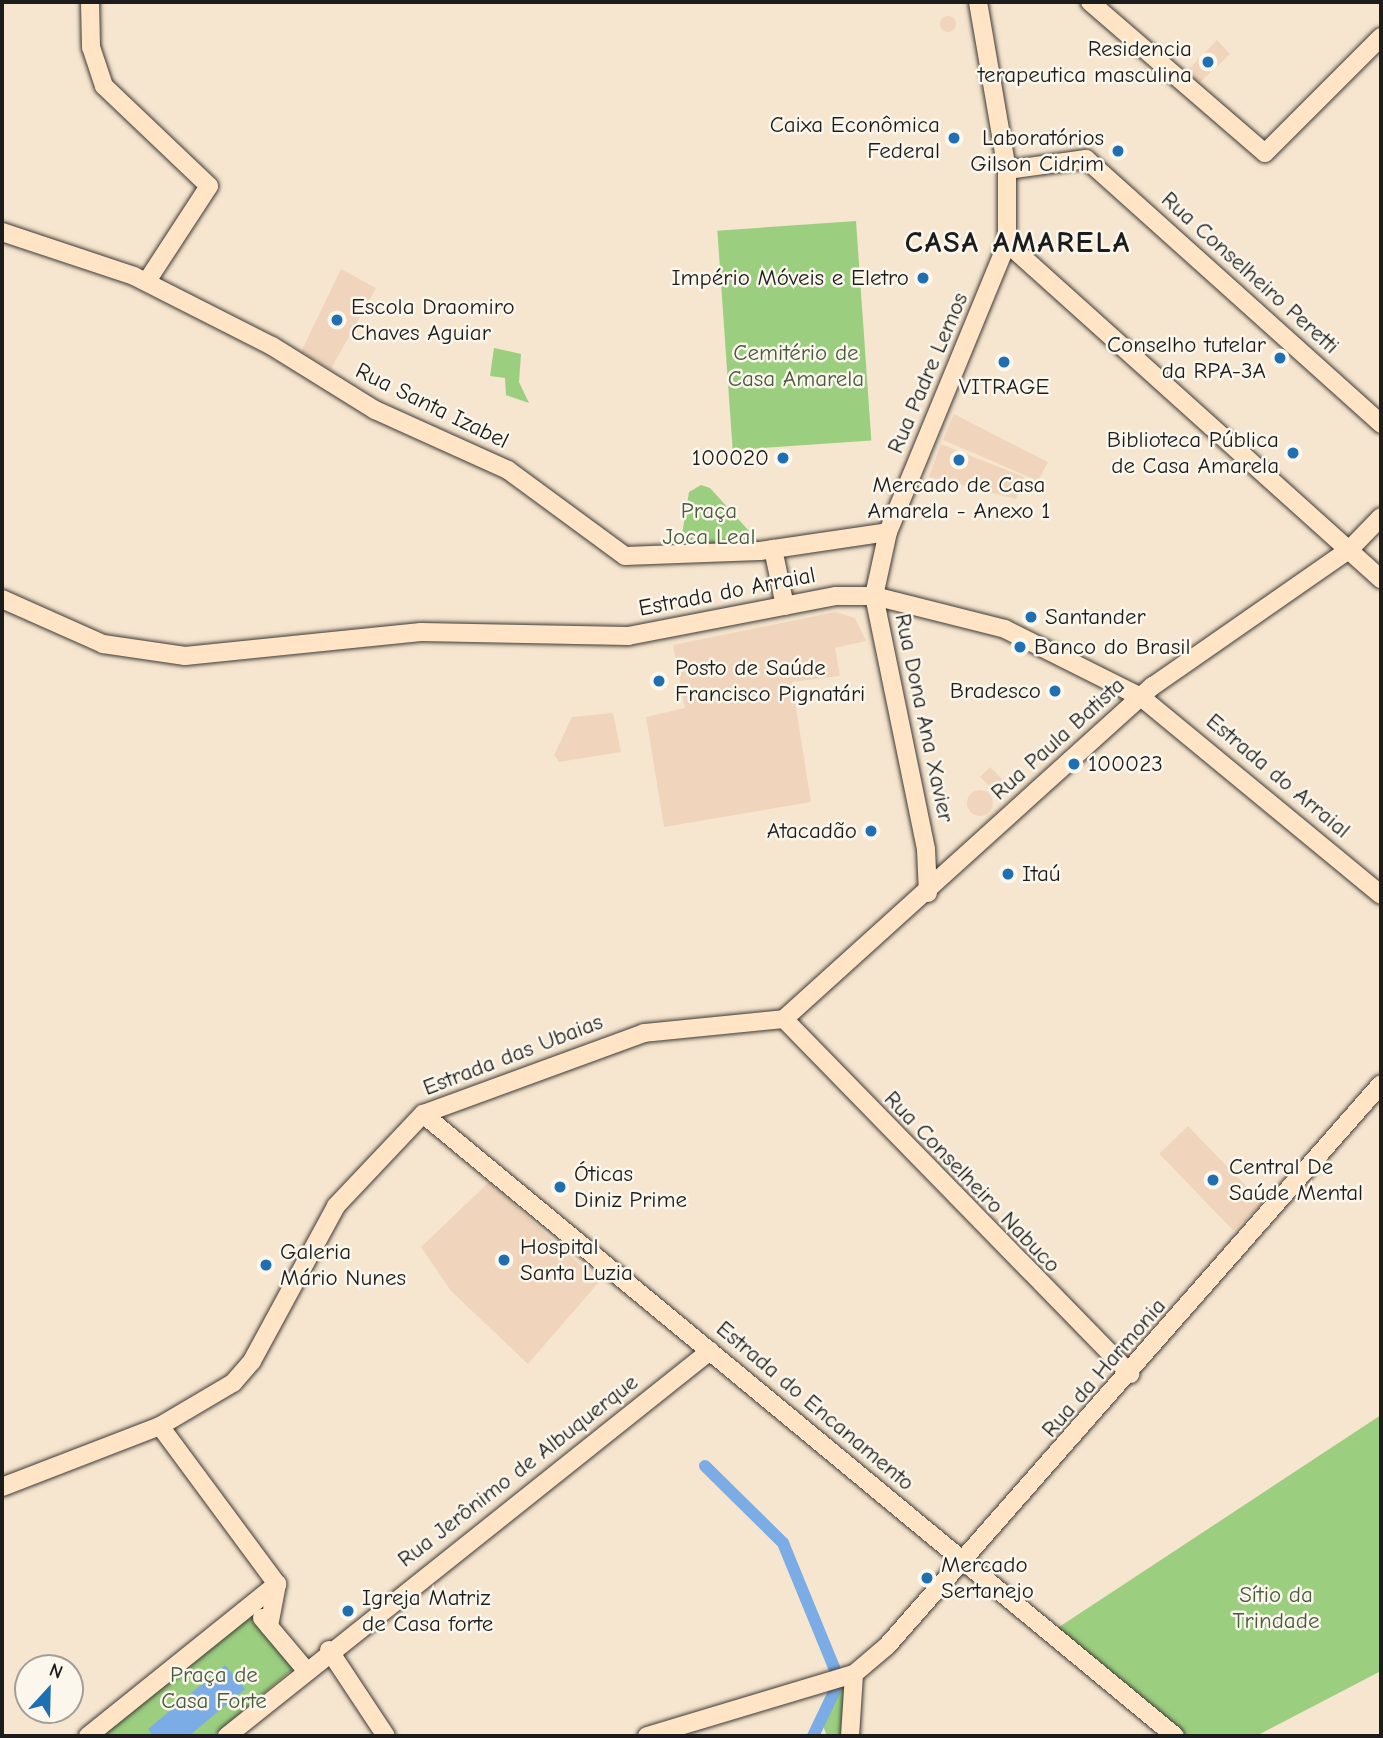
<!DOCTYPE html>
<meta charset="utf-8">
<style>
body{margin:0}
#map{position:relative;width:1383px;height:1738px;overflow:hidden;background:#f6e6cf;font-family:"Comic Neue",sans-serif}
div>[style]{position:absolute}
.built>*{inset:0;background:#f0d5bc;transform-origin:0 0}
.round{border-radius:50%}
.green>*{inset:0;background:#9bcf7f;transform-origin:0 0}
.water>*{inset:0;background:#7bace6}
.canal>*{height:12px;margin:-6px;padding:0 6px;transform-origin:6px;border-radius:6px;background:#7bace6}
.roads{filter:drop-shadow(0 0 2px #3d3a37) drop-shadow(0 0 2px #3d3a37)}
.secondary>*{height:18px;margin:-9px;padding:0 9px;transform-origin:9px;border-radius:9px;background:#ffe4c6}
.dots>*{width:19px;height:19px;translate:-50% -50%;box-sizing:border-box;border:4px solid #fbf7ec;border-radius:50%}
span{translate:-50% -50%;white-space:nowrap;text-align:center;line-height:1.15;-webkit-text-stroke:5px #fbf7ec;paint-order:stroke}
.poi-label{font-size:23px;color:#1c1c1c}
.right{translate:-100% -50%;text-align:right}
.left{translate:0 -50%;text-align:left}
.street-label{font-size:23px;color:#1c1c1c}
.park-label{font-size:23px;color:#485b3f}
.district-label{font-size:30px;color:#1c1c1c;font-weight:700;letter-spacing:2px}
.frame{position:absolute;inset:0;border:4px solid #1c1c1c;pointer-events:none}
.north{position:absolute;left:14px;top:1654px;width:70px;height:70px;box-sizing:border-box;background:#fbf7ec;border:2px solid #a29f99;border-radius:50%;rotate:22deg;font-size:19px;font-weight:700;line-height:28px;text-align:center;color:#1c1c1c}
.north::after{content:'';display:block;margin:auto;width:24px;height:32px;background:#1f6fb2;clip-path:polygon(50% 0,100% 100%,50% 72%,0 100%)}
</style>
<div id="map">
<div class="built">
<div class="round" style="left:940px;top:16px;width:16px;height:16px"></div>
<div style="clip-path:polygon(1217px 40px,1230px 54px,1197px 85px,1187px 71px)"></div>
<div style="clip-path:polygon(341px 269px,376px 288px,331px 369px,301px 352px)"></div>
<div style="clip-path:polygon(954px 414px,1048px 462px,1038px 481px,943px 440px)"></div>
<div style="clip-path:polygon(941px 444px,1024px 477px,1016px 499px,929px 477px)"></div>
<div style="clip-path:polygon(836px 612px,855px 618px,866px 641px,835px 648px,840px 676px,792px 682px,811px 802px,664px 827px,646px 717px,685px 708px,673px 645px)"></div>
<div style="clip-path:polygon(613px 713px,621px 752px,559px 762px,554px 755px,572px 717px)"></div>
<div style="left:990px;top:767px;width:30px;height:14px;rotate:45deg"></div>
<div class="round" style="left:967px;top:790px;width:26px;height:26px"></div>
<div style="left:1188px;top:1126px;width:107px;height:40px;rotate:46deg"></div>
<div style="clip-path:polygon(489px 1182px,599px 1282px,528px 1364px,451px 1291px,421px 1247px)"></div>
</div>
<div class="green">
<div style="left:856px;top:221px;width:220px;height:139px;rotate:86deg"></div>
<div style="clip-path:polygon(494px 348px,521px 354px,519px 382px,529px 403px,506px 395px,505px 378px,490px 376px)"></div>
<div style="clip-path:polygon(701px 485px,710px 488px,759px 542px,680px 547px,689px 492px)"></div>
<div style="clip-path:polygon(1381px 1415px,1381px 1671px,1256px 1736px,1185px 1736px,1056px 1629px)"></div>
<div style="clip-path:polygon(253px 1613px,294px 1668px,213px 1736px,99px 1736px)"></div>
<div style="clip-path:polygon(847px 1685px,841px 1736px,827px 1736px,821px 1721px,836px 1686px)"></div>
</div>
<div class="water">
<div style="clip-path:polygon(225px 1665px,245px 1689px,189px 1736px,153px 1736px,148px 1729px)"></div>
</div>
<div class="canal">
<div style="left:705px;top:1466px;width:110px;rotate:44.6deg"></div>
<div style="left:783px;top:1543px;width:137px;rotate:67.7deg"></div>
<div style="left:813px;top:1736px;width:51px;rotate:-64.4deg"></div>
</div>
<div class="roads">
<div class="secondary">
<div style="left:90px;top:2px;width:45px;rotate:88.7deg"></div>
<div style="left:91px;top:47px;width:41px;rotate:71.6deg"></div>
<div style="left:104px;top:86px;width:145px;rotate:43.6deg"></div>
<div style="left:209px;top:186px;width:113px;rotate:123.1deg"></div>
<div style="left:1090px;top:2px;width:231px;rotate:40.8deg"></div>
<div style="left:1265px;top:153px;width:164px;rotate:-45deg"></div>
<div style="left:1007px;top:170px;width:80px;rotate:-7.9deg"></div>
<div style="left:1086px;top:159px;width:397px;rotate:41.9deg"></div>
<div style="left:2px;top:232px;width:139px;rotate:18.4deg"></div>
<div style="left:134px;top:276px;width:155px;rotate:26.9deg"></div>
<div style="left:272px;top:346px;width:121px;rotate:31.9deg"></div>
<div style="left:375px;top:410px;width:146px;rotate:24.3deg"></div>
<div style="left:508px;top:470px;width:145px;rotate:36.3deg"></div>
<div style="left:625px;top:556px;width:135px;rotate:-2.1deg"></div>
<div style="left:760px;top:551px;width:129px;rotate:-8.4deg"></div>
<div style="left:1007px;top:243px;width:503px;rotate:41.94deg"></div>
<div style="left:773px;top:549px;width:58px;rotate:78.1deg"></div>
<div style="left:2px;top:599px;width:111px;rotate:24deg"></div>
<div style="left:103px;top:644px;width:83px;rotate:8.3deg"></div>
<div style="left:185px;top:656px;width:237px;rotate:-5.8deg"></div>
<div style="left:421px;top:632px;width:207px;rotate:1.1deg"></div>
<div style="left:628px;top:636px;width:212px;rotate:-10.9deg"></div>
<div style="left:836px;top:596px;width:38px"></div>
<div style="left:874px;top:596px;width:135px;rotate:14.1deg"></div>
<div style="left:1005px;top:629px;width:152px;rotate:26.6deg"></div>
<div style="left:1141px;top:697px;width:311px;rotate:39.5deg"></div>
<div style="left:928px;top:893px;width:44px;rotate:-92.6deg"></div>
<div style="left:926px;top:849px;width:258px;rotate:-101.6deg"></div>
<div style="left:874px;top:596px;width:66px;rotate:-77.7deg"></div>
<div style="left:888px;top:532px;width:313px;rotate:-67.6deg"></div>
<div style="left:1007px;top:243px;width:73px;rotate:-90deg"></div>
<div style="left:1007px;top:170px;width:170px;rotate:-99.8deg"></div>
<div style="left:784px;top:1019px;width:497px;rotate:-42.1deg"></div>
<div style="left:1153px;top:686px;width:239px;rotate:-34.8deg"></div>
<div style="left:1349px;top:550px;width:46px;rotate:-45.9deg"></div>
<div style="left:784px;top:1019px;width:496px;rotate:45.7deg"></div>
<div style="left:423px;top:1114px;width:976px;rotate:39.6deg"></div>
<div style="left:160px;top:1426px;width:197px;rotate:53.5deg"></div>
<div style="left:277px;top:1584px;width:43px;rotate:100.8deg"></div>
<div style="left:2px;top:1487px;width:169px;rotate:-21.1deg"></div>
<div style="left:160px;top:1426px;width:85px;rotate:-30.5deg"></div>
<div style="left:233px;top:1383px;width:29px;rotate:-49deg"></div>
<div style="left:252px;top:1361px;width:176px;rotate:-61.5deg"></div>
<div style="left:336px;top:1206px;width:127px;rotate:-46.6deg"></div>
<div style="left:423px;top:1114px;width:235px;rotate:-20.1deg"></div>
<div style="left:644px;top:1033px;width:141px;rotate:-5.7deg"></div>
<div style="left:262px;top:1618px;width:67px;rotate:49.9deg"></div>
<div style="left:329px;top:1650px;width:103px;rotate:56.5deg"></div>
<div style="left:88px;top:1736px;width:243px;rotate:-38.8deg"></div>
<div style="left:227px;top:1736px;width:618px;rotate:-38.56deg"></div>
<div style="left:647px;top:1736px;width:216px;rotate:-16.7deg"></div>
<div style="left:854px;top:1674px;width:43px;rotate:-40.3deg"></div>
<div style="left:887px;top:1646px;width:748px;rotate:-48.68deg"></div>
<div style="left:850px;top:1736px;width:62px;rotate:-86.3deg"></div>
</div>
</div>
<div class="dots">
<div style="left:1208px;top:62px;background:#1f6fb2"></div>
<div style="left:954px;top:138px;background:#1f6fb2"></div>
<div style="left:1118px;top:151px;background:#1f6fb2"></div>
<div style="left:923px;top:278px;background:#1f6fb2"></div>
<div style="left:337px;top:320px;background:#1f6fb2"></div>
<div style="left:1280px;top:358px;background:#1f6fb2"></div>
<div style="left:1004px;top:362px;background:#1f6fb2"></div>
<div style="left:1293px;top:453px;background:#1f6fb2"></div>
<div style="left:783px;top:458px;background:#1f6fb2"></div>
<div style="left:959px;top:460px;background:#1f6fb2"></div>
<div style="left:1031px;top:617px;background:#1f6fb2"></div>
<div style="left:1020px;top:647px;background:#1f6fb2"></div>
<div style="left:659px;top:681px;background:#1f6fb2"></div>
<div style="left:1055px;top:691px;background:#1f6fb2"></div>
<div style="left:1074px;top:764px;background:#1f6fb2"></div>
<div style="left:871px;top:831px;background:#1f6fb2"></div>
<div style="left:1008px;top:874px;background:#1f6fb2"></div>
<div style="left:1213px;top:1180px;background:#1f6fb2"></div>
<div style="left:560px;top:1187px;background:#1f6fb2"></div>
<div style="left:504px;top:1260px;background:#1f6fb2"></div>
<div style="left:266px;top:1265px;background:#1f6fb2"></div>
<div style="left:927px;top:1578px;background:#1f6fb2"></div>
<div style="left:348px;top:1611px;background:#1f6fb2"></div>
</div>
<div class="poi-label">
<span class="right" style="left:1192px;top:62px">Residencia<br>terapeutica masculina</span>
<span class="right" style="left:940px;top:138px">Caixa Econômica<br>Federal</span>
<span class="right" style="left:1104px;top:151px">Laboratórios<br>Gilson Cidrim</span>
<span class="right" style="left:909px;top:278px">Império Móveis e Eletro</span>
<span class="left" style="left:351px;top:320px">Escola Draomiro<br>Chaves Aguiar</span>
<span class="right" style="left:1266px;top:358px">Conselho tutelar<br>da RPA-3A</span>
<span style="left:1004px;top:387px">VITRAGE</span>
<span class="right" style="left:1279px;top:453px">Biblioteca Pública<br>de Casa Amarela</span>
<span class="right" style="left:769px;top:458px">100020</span>
<span style="left:959px;top:498px">Mercado de Casa<br>Amarela - Anexo 1</span>
<span class="left" style="left:1045px;top:617px">Santander</span>
<span class="left" style="left:1034px;top:647px">Banco do Brasil</span>
<span class="left" style="left:675px;top:681px">Posto de Saúde<br>Francisco Pignatári</span>
<span class="right" style="left:1041px;top:691px">Bradesco</span>
<span class="left" style="left:1088px;top:764px">100023</span>
<span class="right" style="left:857px;top:831px">Atacadão</span>
<span class="left" style="left:1022px;top:874px">Itaú</span>
<span class="left" style="left:1229px;top:1180px">Central De<br>Saúde Mental</span>
<span class="left" style="left:574px;top:1187px">Óticas<br>Diniz Prime</span>
<span class="left" style="left:520px;top:1260px">Hospital<br>Santa Luzia</span>
<span class="left" style="left:280px;top:1265px">Galeria<br>Mário Nunes</span>
<span class="left" style="left:941px;top:1578px">Mercado<br>Sertanejo</span>
<span class="left" style="left:362px;top:1611px">Igreja Matriz<br>de Casa forte</span>
</div>
<div class="street-label">
<span style="left:1250px;top:273px;rotate:42deg">Rua Conselheiro Peretti</span>
<span style="left:928px;top:373px;rotate:-67deg">Rua Padre Lemos</span>
<span style="left:432px;top:406px;rotate:26deg">Rua Santa Izabel</span>
<span style="left:727px;top:592px;rotate:-11deg">Estrada do Arraial</span>
<span style="left:924px;top:718px;rotate:78deg">Rua Dona Ana Xavier</span>
<span style="left:1058px;top:739px;rotate:-42deg">Rua Paula Batista</span>
<span style="left:1278px;top:776px;rotate:40deg">Estrada do Arraial</span>
<span style="left:513px;top:1055px;rotate:-21deg">Estrada das Ubaias</span>
<span style="left:972px;top:1182px;rotate:46deg">Rua Conselheiro Nabuco</span>
<span style="left:1104px;top:1368px;rotate:-49deg">Rua da Harmonia</span>
<span style="left:815px;top:1406px;rotate:40deg">Estrada do Encanamento</span>
<span style="left:518px;top:1471px;rotate:-38deg">Rua Jerônimo de Albuquerque</span>
</div>
<div class="park-label">
<span style="left:796px;top:366px">Cemitério de<br>Casa Amarela</span>
<span style="left:709px;top:524px">Praça<br>Joca Leal</span>
<span style="left:1276px;top:1608px">Sítio da<br>Trindade</span>
<span style="left:214px;top:1688px">Praça de<br>Casa Forte</span>
</div>
<div class="district-label">
<span style="left:1018px;top:243px">CASA AMARELA</span>
</div>
<div class="frame"></div>
<div class="north">N</div>
</div>
